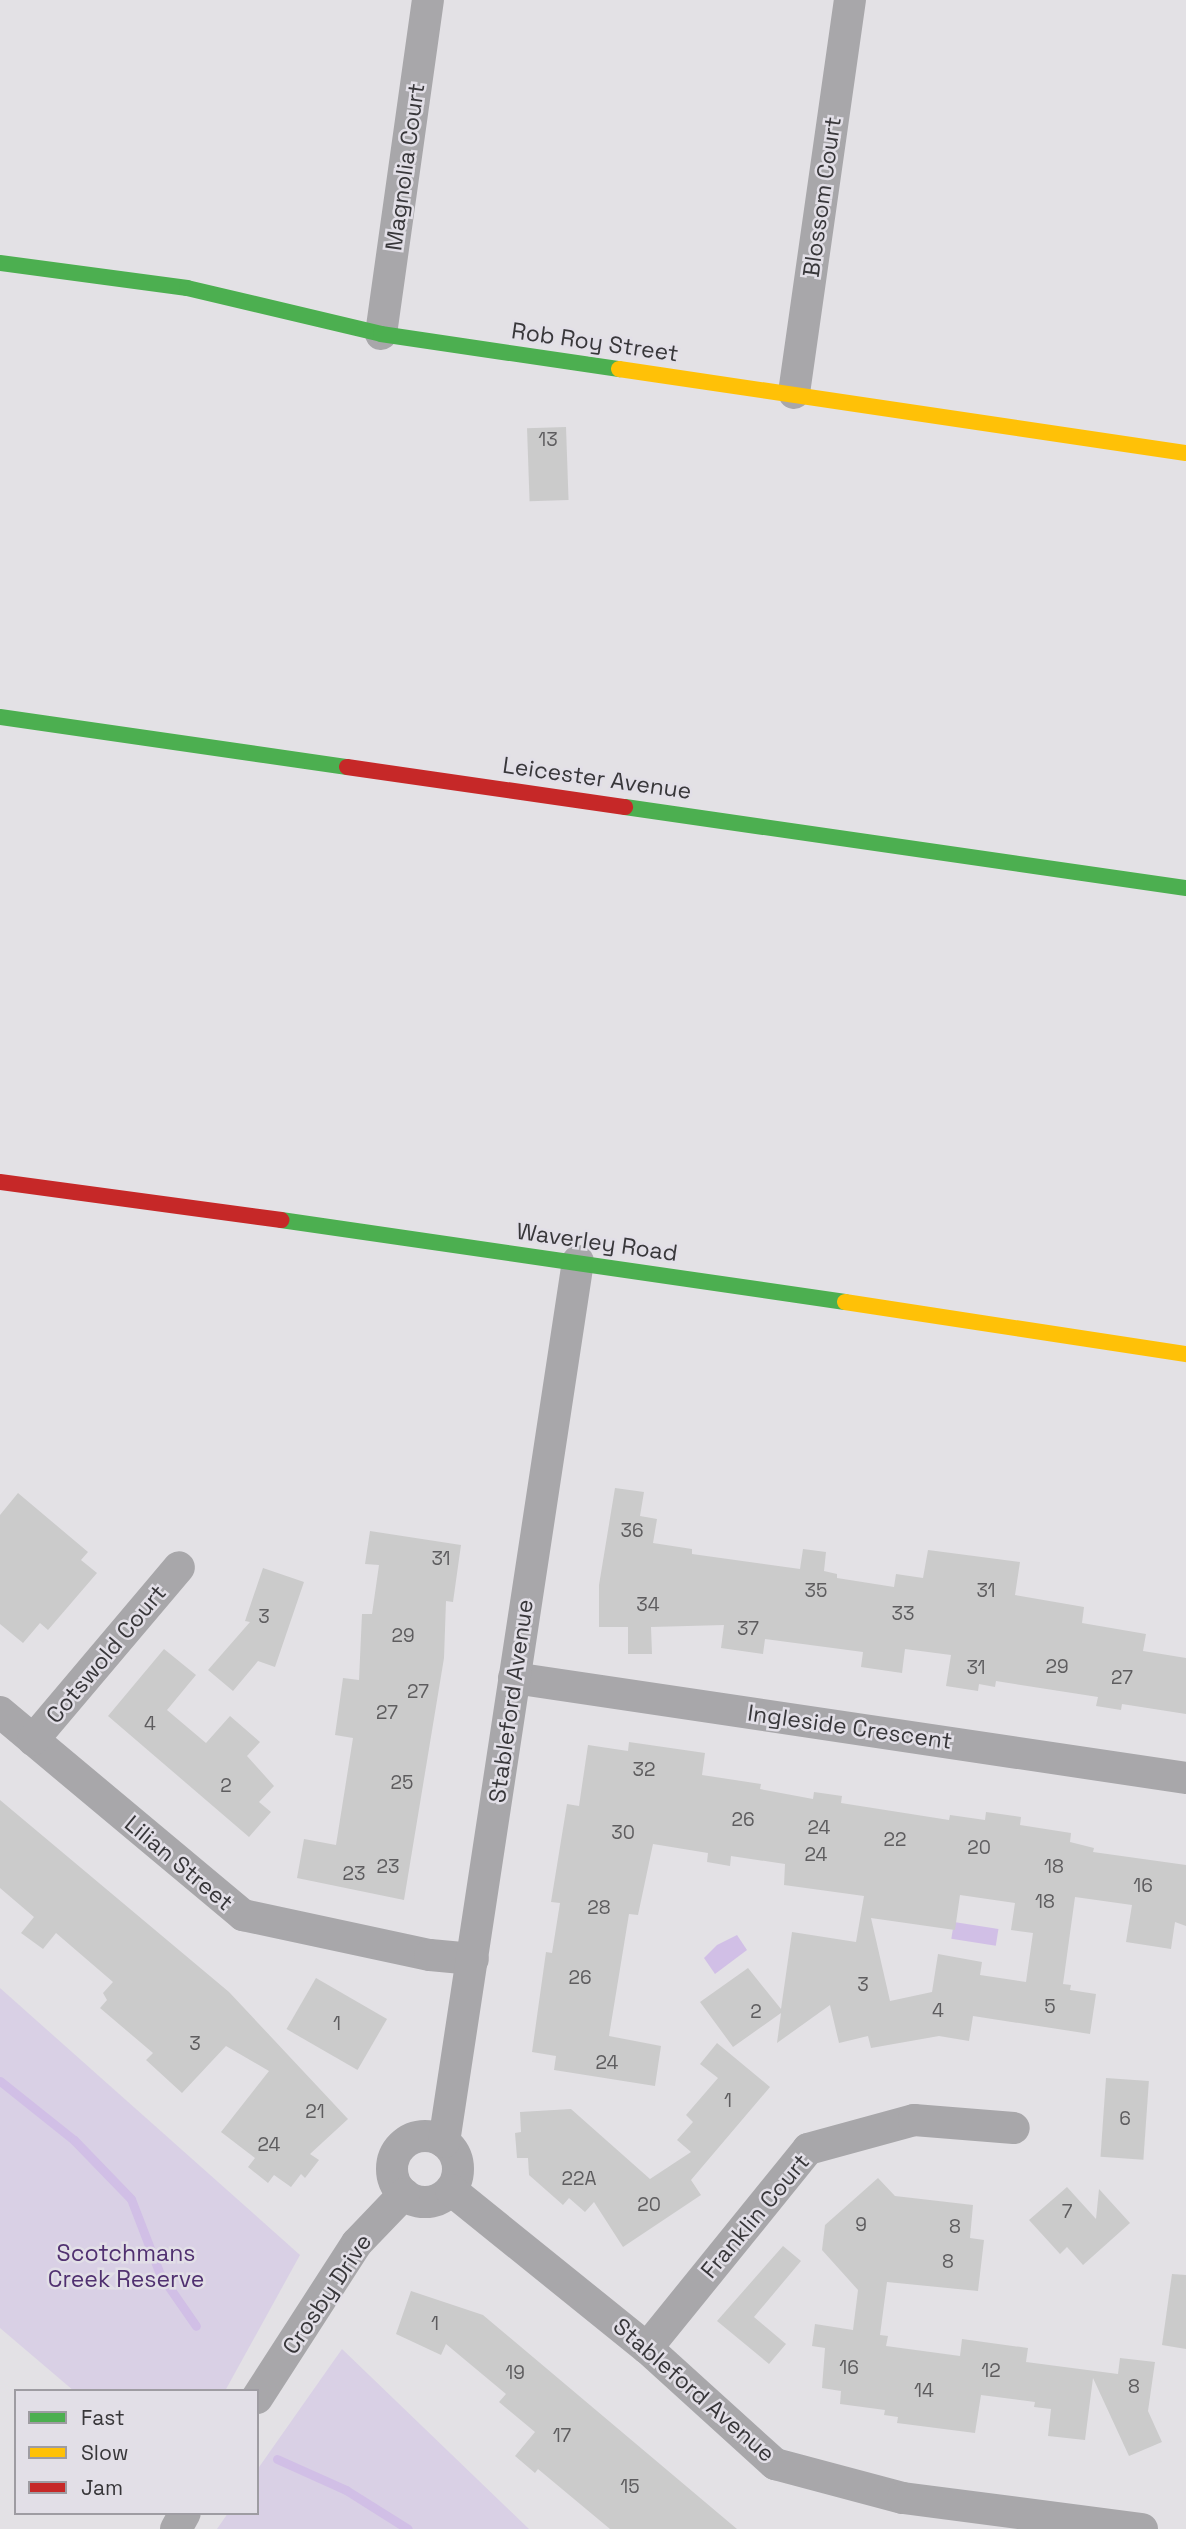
<!DOCTYPE html>
<style>
body{margin:0}
#map{position:relative;width:1186px;height:2529px;overflow:hidden;background:#e3e1e5;font-family:"Space Grotesk",sans-serif}
div>[style]{position:absolute}
.green>*{inset:0;background:#d9d0e5}
.water>*{inset:0;background:#d1bfe6;transform-origin:0 0}
.stream>*{height:9px;margin:-4.5px;padding:0 4.5px;transform-origin:4.5px;border-radius:4.5px;background:#d1bfe6}
.building>*{inset:0;background:#cbcbcb;transform-origin:0 0}
.street>*{height:32px;margin:-16px;padding:0 16px;transform-origin:16px;border-radius:16px;background:#a8a7aa}
.street>.ring{margin:-16px;padding:0;box-sizing:content-box;background:none;border:32px solid #a8a7aa;border-radius:50%}
.fast>*{height:16px;margin:-8px;padding:0 8px;transform-origin:8px;border-radius:8px;background:#4caf50}
.slow>*{height:16px;margin:-8px;padding:0 8px;transform-origin:8px;border-radius:8px;background:#ffc107}
.jam>*{height:16px;margin:-8px;padding:0 8px;transform-origin:8px;border-radius:8px;background:#c62828}
span{translate:-50% -50%;white-space:nowrap;text-align:center;line-height:1.15;-webkit-text-stroke:5px #e2dfe7;paint-order:stroke}
.number-label{font-size:19px;color:#5e5d5f}
.number-label span{-webkit-text-stroke-width:0}
.street-label{font-size:23px;color:#38373a}
.park-label{font-size:23px;color:#503070}
.legend{position:absolute;left:14px;top:2389px;width:245px;height:126px;box-sizing:border-box;background:#e2dfe7;border:2px solid #9e9ca2;margin:0;padding:9px 12px;list-style:none;font-size:21px;color:#38373a}
.legend li{display:flex;align-items:center;gap:14px;height:35px}
.legend b{width:35px;border:2px solid #9e9ca2}
</style>
<div id="map">
<div class="green">
<div style="clip-path:polygon(0 1988px,300px 2255px,225px 2391px,74px 2391px,0 2328px)"></div>
<div style="clip-path:polygon(342px 2349px,529px 2529px,217px 2529px,228px 2513px,257px 2513px,257px 2470px)"></div>
</div>
<div class="water">
<div style="left:954px;top:1922px;width:45px;height:17px;rotate:9deg"></div>
<div style="clip-path:polygon(737px 1935px,747px 1950px,715px 1974px,704px 1958px,717px 1945px)"></div>
</div>
<div class="stream">
<div style="left:0;top:2081px;width:95px;rotate:38.6deg"></div>
<div style="left:74px;top:2140px;width:82px;rotate:46deg"></div>
<div style="left:131px;top:2199px;width:80px;rotate:68.9deg"></div>
<div style="left:160px;top:2274px;width:63px;rotate:55.3deg"></div>
<div style="left:277px;top:2459px;width:76px;rotate:24.2deg"></div>
<div style="left:346px;top:2490px;width:73px;rotate:32.2deg"></div>
</div>
<div class="building">
<div style="left:566px;top:427px;width:73px;height:39px;rotate:88deg"></div>
<div style="clip-path:polygon(615px 1488px,644px 1492px,640px 1516px,657px 1519px,653px 1543px,692px 1549px,692px 1554px,800px 1569px,803px 1549px,826px 1552px,824px 1571px,837px 1574px,837px 1578px,894px 1587px,896px 1574px,923px 1578px,928px 1550px,1020px 1562px,1015px 1595px,1084px 1607px,1082px 1623px,1146px 1634px,1143px 1651px,1186px 1658px,1186px 1714px,1122px 1704px,1121px 1710px,1096px 1706px,1098px 1697px,996px 1681px,995px 1687px,979px 1684px,978px 1691px,946px 1686px,951px 1655px,905px 1649px,902px 1673px,861px 1667px,863px 1652px,765px 1639px,763px 1654px,721px 1648px,724px 1625px,651px 1627px,652px 1654px,628px 1654px,628px 1627px,599px 1627px,599px 1585px)"></div>
<div style="clip-path:polygon(18px 1493px,88px 1552px,81px 1560px,97px 1573px,48px 1630px,40px 1623px,23px 1643px,0 1624px,0 1515px)"></div>
<div style="clip-path:polygon(370px 1531px,461px 1545px,453px 1602px,446px 1601px,444px 1658px,404px 1900px,297px 1878px,304px 1839px,336px 1845px,353px 1738px,335px 1735px,343px 1678px,359px 1680px,362px 1614px,372px 1614px,379px 1565px,365px 1564px)"></div>
<div style="clip-path:polygon(263px 1568px,304px 1582px,275px 1667px,258px 1661px,233px 1691px,208px 1670px,250px 1622px,245px 1621px)"></div>
<div style="clip-path:polygon(164px 1649px,196px 1675px,167px 1710px,206px 1743px,230px 1716px,260px 1742px,247px 1756px,274px 1786px,259px 1802px,271px 1812px,249px 1837px,108px 1716px)"></div>
<div style="clip-path:polygon(evenodd,629px 1742px,705px 1753px,702px 1775px,761px 1784px,760px 1789px,813px 1799px,814px 1792px,842px 1796px,841px 1803px,949px 1820px,950px 1815px,985px 1820px,986px 1812px,1021px 1817px,1020px 1825px,1071px 1833px,1070px 1842px,1094px 1848px,1093px 1852px,1186px 1865px,1186px 1926px,1175px 1922px,1171px 1949px,1126px 1942px,1132px 1905px,1075px 1897px,1063px 1984px,1071px 1985px,1070px 1990px,1096px 1994px,1090px 2034px,973px 2016px,969px 2041px,939px 2036px,871px 2048px,868px 2036px,839px 2043px,830px 2005px,777px 2043px,781px 2013px,733px 2047px,700px 2002px,748px 1968px,781px 2009px,792px 1932px,856px 1942px,864px 1896px,784px 1885px,785px 1864px,731px 1856px,730px 1866px,707px 1862px,708px 1853px,653px 1844px,638px 1915px,629px 1914px,609px 2036px,661px 2046px,655px 2086px,554px 2070px,556px 2056px,532px 2052px,546px 1952px,552px 1953px,560px 1903px,551px 1902px,567px 1804px,579px 1806px,588px 1745px,628px 1751px,629px 1742px,960px 1895px,1015px 1903px,1011px 1930px,1033px 1933px,1026px 1982px,980px 1975px,982px 1962px,938px 1954px,932px 1992px,890px 2001px,871px 1918px,955px 1930px,960px 1895px)"></div>
<div style="clip-path:polygon(0 1800px,229px 1992px,348px 2119px,310px 2154px,319px 2160px,305px 2178px,301px 2174px,291px 2187px,274px 2175px,268px 2183px,248px 2167px,255px 2158px,221px 2132px,269px 2071px,226px 2046px,182px 2093px,146px 2060px,153px 2053px,100px 2008px,107px 2000px,103px 1993px,113px 1982px,56px 1933px,43px 1949px,21px 1933px,34px 1917px,0 1888px)"></div>
<div style="left:316px;top:1978px;width:82px;height:59px;rotate:30deg"></div>
<div style="clip-path:polygon(717px 2043px,770px 2087px,691px 2180px,701px 2195px,623px 2247px,594px 2202px,585px 2212px,569px 2198px,563px 2205px,529px 2175px,528px 2158px,517px 2158px,515px 2133px,521px 2132px,520px 2112px,571px 2109px,650px 2179px,691px 2152px,677px 2140px,693px 2122px,686px 2115px,718px 2078px,700px 2064px)"></div>
<div style="left:1106px;top:2078px;width:43px;height:79px;rotate:4deg"></div>
<div style="clip-path:polygon(878px 2178px,895px 2196px,973px 2205px,970px 2238px,984px 2240px,978px 2291px,887px 2282px,880px 2335px,888px 2336px,886px 2346px,960px 2356px,962px 2339px,1028px 2348px,1026px 2362px,1118px 2374px,1120px 2358px,1155px 2362px,1148px 2411px,1162px 2442px,1129px 2456px,1093px 2378px,1085px 2440px,1048px 2436px,1051px 2409px,1034px 2407px,1035px 2402px,981px 2395px,975px 2433px,897px 2423px,898px 2417px,884px 2415px,885px 2410px,840px 2404px,841px 2391px,822px 2388px,825px 2348px,812px 2346px,815px 2324px,853px 2330px,858px 2290px,822px 2250px,825px 2225px)"></div>
<div style="clip-path:polygon(1067px 2187px,1096px 2219px,1099px 2189px,1130px 2223px,1083px 2265px,1067px 2247px,1060px 2254px,1029px 2220px)"></div>
<div style="clip-path:polygon(783px 2246px,801px 2261px,754px 2317px,786px 2344px,769px 2364px,717px 2321px)"></div>
<div style="clip-path:polygon(1172px 2274px,1186px 2275px,1186px 2349px,1162px 2345px)"></div>
<div style="clip-path:polygon(411px 2291px,483px 2315px,737px 2529px,610px 2529px,538px 2469px,535px 2473px,515px 2456px,535px 2432px,499px 2402px,506px 2394px,446px 2344px,441px 2355px,396px 2334px)"></div>
</div>
<div class="street">
<div style="left:381px;top:334px;width:337px;rotate:-82deg"></div>
<div style="left:794px;top:393px;width:397px;rotate:-81.9deg"></div>
<div style="left:514px;top:1678px;width:679px;rotate:8.46deg"></div>
<div style="left:0;top:1712px;width:317px;rotate:39.9deg"></div>
<div style="left:243px;top:1915px;width:191px;rotate:12.1deg"></div>
<div style="left:430px;top:1955px;width:43px;rotate:5.3deg"></div>
<div style="left:33px;top:1740px;width:226px;rotate:-49.8deg"></div>
<div class="ring" style="left:392px;top:2136px;width:34px;height:34px"></div>
<div style="left:444px;top:2142px;width:891px;rotate:-81.35deg"></div>
<div style="left:451px;top:2190px;width:252px;rotate:38.9deg"></div>
<div style="left:647px;top:2348px;width:173px;rotate:42.2deg"></div>
<div style="left:775px;top:2464px;width:132px;rotate:14.9deg"></div>
<div style="left:903px;top:2498px;width:241px;rotate:7.4deg"></div>
<div style="left:647px;top:2348px;width:256px;rotate:-51deg"></div>
<div style="left:808px;top:2149px;width:110px;rotate:-15.3deg"></div>
<div style="left:914px;top:2120px;width:100px;rotate:4.6deg"></div>
<div style="left:257px;top:2398px;width:184px;rotate:-57.2deg"></div>
<div style="left:357px;top:2243px;width:68px;rotate:-46.2deg"></div>
<div style="left:176px;top:2529px;width:18px;rotate:-61deg"></div>
</div>
<div class="fast">
<div style="left:0;top:263px;width:189px;rotate:7.6deg"></div>
<div style="left:187px;top:288px;width:199px;rotate:13.3deg"></div>
<div style="left:381px;top:334px;width:241px;rotate:8.4deg"></div>
<div style="left:0;top:717px;width:351px;rotate:8.2deg"></div>
<div style="left:625px;top:807px;width:567px;rotate:8.22deg"></div>
<div style="left:281px;top:1220px;width:570px;rotate:8.27deg"></div>
</div>
<div class="slow">
<div style="left:619px;top:369px;width:573px;rotate:8.43deg"></div>
<div style="left:845px;top:1302px;width:345px;rotate:8.7deg"></div>
</div>
<div class="jam">
<div style="left:347px;top:767px;width:281px;rotate:8.2deg"></div>
<div style="left:0;top:1182px;width:284px;rotate:7.7deg"></div>
</div>
<div class="number-label">
<span style="left:548px;top:440px">13</span>
<span style="left:632px;top:1531px">36</span>
<span style="left:441px;top:1559px">31</span>
<span style="left:816px;top:1591px">35</span>
<span style="left:986px;top:1591px">31</span>
<span style="left:648px;top:1605px">34</span>
<span style="left:903px;top:1614px">33</span>
<span style="left:264px;top:1617px">3</span>
<span style="left:748px;top:1629px">37</span>
<span style="left:403px;top:1636px">29</span>
<span style="left:1057px;top:1667px">29</span>
<span style="left:976px;top:1668px">31</span>
<span style="left:1122px;top:1678px">27</span>
<span style="left:418px;top:1692px">27</span>
<span style="left:387px;top:1713px">27</span>
<span style="left:150px;top:1724px">4</span>
<span style="left:644px;top:1770px">32</span>
<span style="left:402px;top:1783px">25</span>
<span style="left:226px;top:1786px">2</span>
<span style="left:743px;top:1820px">26</span>
<span style="left:819px;top:1828px">24</span>
<span style="left:623px;top:1833px">30</span>
<span style="left:895px;top:1840px">22</span>
<span style="left:979px;top:1848px">20</span>
<span style="left:816px;top:1855px">24</span>
<span style="left:388px;top:1867px">23</span>
<span style="left:1054px;top:1867px">18</span>
<span style="left:354px;top:1874px">23</span>
<span style="left:1143px;top:1886px">16</span>
<span style="left:1045px;top:1902px">18</span>
<span style="left:599px;top:1908px">28</span>
<span style="left:580px;top:1978px">26</span>
<span style="left:863px;top:1985px">3</span>
<span style="left:1050px;top:2007px">5</span>
<span style="left:938px;top:2011px">4</span>
<span style="left:756px;top:2012px">2</span>
<span style="left:337px;top:2024px">1</span>
<span style="left:195px;top:2044px">3</span>
<span style="left:607px;top:2063px">24</span>
<span style="left:728px;top:2101px">1</span>
<span style="left:315px;top:2112px">21</span>
<span style="left:1125px;top:2119px">6</span>
<span style="left:269px;top:2145px">24</span>
<span style="left:579px;top:2179px">22A</span>
<span style="left:649px;top:2205px">20</span>
<span style="left:1067px;top:2212px">7</span>
<span style="left:861px;top:2225px">9</span>
<span style="left:955px;top:2227px">8</span>
<span style="left:948px;top:2262px">8</span>
<span style="left:435px;top:2324px">1</span>
<span style="left:849px;top:2368px">16</span>
<span style="left:991px;top:2371px">12</span>
<span style="left:515px;top:2373px">19</span>
<span style="left:1134px;top:2387px">8</span>
<span style="left:924px;top:2391px">14</span>
<span style="left:562px;top:2436px">17</span>
<span style="left:630px;top:2487px">15</span>
</div>
<div class="street-label">
<span style="left:405px;top:167px;rotate:-82deg">Magnolia Court</span>
<span style="left:822px;top:197px;rotate:-82deg">Blossom Court</span>
<span style="left:595px;top:342px;rotate:8deg">Rob Roy Street</span>
<span style="left:597px;top:778px;rotate:8deg">Leicester Avenue</span>
<span style="left:597px;top:1242px;rotate:8deg">Waverley Road</span>
<span style="left:106px;top:1654px;rotate:-50deg">Cotswold Court</span>
<span style="left:511px;top:1701px;rotate:-82deg">Stableford Avenue</span>
<span style="left:850px;top:1727px;rotate:8deg">Ingleside Crescent</span>
<span style="left:179px;top:1863px;rotate:40deg">Lilian Street</span>
<span style="left:755px;top:2216px;rotate:-50deg">Franklin Court</span>
<span style="left:327px;top:2294px;rotate:-56deg">Crosby Drive</span>
<span style="left:694px;top:2390px;rotate:41deg">Stableford Avenue</span>
</div>
<div class="park-label">
<span style="left:126px;top:2266px">Scotchmans<br>Creek Reserve</span>
</div>
<ul class="legend">
<li><b style="height:9px;background:#4caf50"></b>Fast</li>
<li><b style="height:9px;background:#ffc107"></b>Slow</li>
<li><b style="height:9px;background:#c62828"></b>Jam</li>
</ul>
</div>
